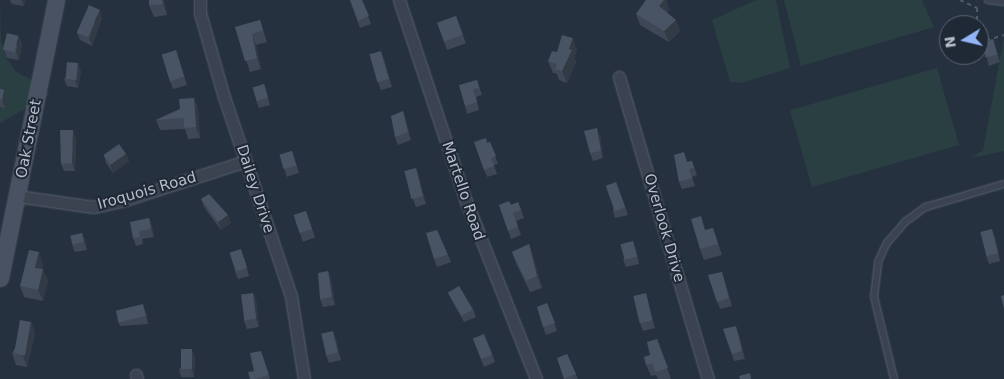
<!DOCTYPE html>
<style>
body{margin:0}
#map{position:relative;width:1004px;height:379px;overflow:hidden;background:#263140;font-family:"DejaVu Sans",sans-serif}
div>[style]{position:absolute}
.green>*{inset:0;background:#293f42;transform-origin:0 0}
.path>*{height:2px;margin-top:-1px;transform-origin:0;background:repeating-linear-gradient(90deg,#495c60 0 4px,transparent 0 8px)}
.roads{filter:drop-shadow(0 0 1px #58616d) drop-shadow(0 0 1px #58616d)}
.lane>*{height:5.5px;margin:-2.75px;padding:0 2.75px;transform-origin:2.75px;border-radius:2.75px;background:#3b4350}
.street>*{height:11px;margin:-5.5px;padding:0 5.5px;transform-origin:5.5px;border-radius:5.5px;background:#3b4350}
.secondary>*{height:15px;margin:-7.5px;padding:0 7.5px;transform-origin:7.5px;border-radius:7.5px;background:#495263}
.wall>*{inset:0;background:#3e4756;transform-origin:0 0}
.shaded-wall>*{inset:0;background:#323a46}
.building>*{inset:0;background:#485364;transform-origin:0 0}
span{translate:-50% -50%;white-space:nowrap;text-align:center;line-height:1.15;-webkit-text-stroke:4px #1f2835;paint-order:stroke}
.street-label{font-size:15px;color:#b7beca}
.north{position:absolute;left:939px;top:15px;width:50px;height:50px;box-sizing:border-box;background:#1f2835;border:1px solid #5c6471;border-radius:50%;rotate:261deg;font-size:14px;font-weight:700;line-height:20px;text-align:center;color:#b7beca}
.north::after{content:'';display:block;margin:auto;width:18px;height:22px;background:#92b5f5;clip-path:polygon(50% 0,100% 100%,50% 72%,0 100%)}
</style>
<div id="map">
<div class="green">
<div style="clip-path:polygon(0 0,1px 41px,6px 57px,16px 72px,36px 82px,49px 95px,0 123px)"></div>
<div style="clip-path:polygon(756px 0,776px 0,790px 68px,741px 83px,730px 82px,712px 20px)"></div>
<div style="clip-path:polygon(784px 0,922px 0,934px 27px,801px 66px)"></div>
<div style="clip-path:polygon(1004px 37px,1004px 151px,971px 158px,983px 150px)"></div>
<div style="left:937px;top:68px;width:80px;height:153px;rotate:74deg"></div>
</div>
<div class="path">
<div style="left:960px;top:0;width:19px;rotate:25deg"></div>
<div style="left:977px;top:8px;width:17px;rotate:90deg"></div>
<div style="left:979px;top:43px;width:26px;rotate:-18deg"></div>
</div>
<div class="roads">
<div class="lane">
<div style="left:988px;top:0;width:16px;rotate:7deg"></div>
<div style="left:894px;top:379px;width:84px;rotate:-103.7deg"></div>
<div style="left:874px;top:297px;width:35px;rotate:-83deg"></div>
<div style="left:878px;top:262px;width:21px;rotate:-65deg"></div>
<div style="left:887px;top:243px;width:28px;rotate:-49deg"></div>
<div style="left:905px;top:222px;width:26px;rotate:-36deg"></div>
<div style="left:926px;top:207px;width:81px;rotate:-16.4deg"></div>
</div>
<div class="street">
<div style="left:200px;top:0;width:13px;rotate:90deg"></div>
<div style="left:200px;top:13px;width:87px;rotate:74.1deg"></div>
<div style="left:224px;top:97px;width:210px;rotate:71.4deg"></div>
<div style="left:291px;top:296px;width:84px;rotate:81.1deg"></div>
<div style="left:399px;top:0;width:212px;rotate:71.6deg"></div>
<div style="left:466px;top:201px;width:191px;rotate:68.5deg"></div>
<div style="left:619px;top:77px;width:315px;rotate:73.6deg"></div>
<div style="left:17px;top:196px;width:77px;rotate:8.2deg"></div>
<div style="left:93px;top:207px;width:33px;rotate:-12deg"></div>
<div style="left:125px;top:200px;width:127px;rotate:-17.9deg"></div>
<div style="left:136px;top:375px;width:4px;rotate:76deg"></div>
</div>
<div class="secondary">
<div style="left:0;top:278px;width:284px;rotate:-78.6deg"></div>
</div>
</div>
<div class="wall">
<div style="clip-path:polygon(10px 0,25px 0,24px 6px,12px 4px)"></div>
<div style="clip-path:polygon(149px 0,164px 0,167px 15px,154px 17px,149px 5px)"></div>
<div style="clip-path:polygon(350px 0,362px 0,371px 24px,360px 28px)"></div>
<div style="clip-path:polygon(646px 0,666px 0,669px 10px,667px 13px,680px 31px,669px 42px,640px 25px,636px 14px)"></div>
<div style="left:456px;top:16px;width:29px;height:20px;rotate:70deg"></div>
<div style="clip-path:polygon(102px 18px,92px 46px,80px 40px,77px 33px)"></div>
<div style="clip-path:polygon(260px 20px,267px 42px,256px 45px,261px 69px,250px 72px,235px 27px)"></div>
<div style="clip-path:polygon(993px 39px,1000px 62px,989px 66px,987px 58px)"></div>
<div style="clip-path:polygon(22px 43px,19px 60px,7px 58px,4px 50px)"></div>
<div style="clip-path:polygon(176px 50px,187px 85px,173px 89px,170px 81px)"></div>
<div style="clip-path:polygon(577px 50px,574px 58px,576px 62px,567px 83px,559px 80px,557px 74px,553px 73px,548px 61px,557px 52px)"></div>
<div style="clip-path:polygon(384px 59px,392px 87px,381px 90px,378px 82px)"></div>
<div style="clip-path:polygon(81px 71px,78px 88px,67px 86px,64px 79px)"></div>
<div style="clip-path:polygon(477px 80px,482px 95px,476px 97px,479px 110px,467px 114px,465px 106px)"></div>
<div style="clip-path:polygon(264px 84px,270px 105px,259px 108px,256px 100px)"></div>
<div style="clip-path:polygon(0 89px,4px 90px,7px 98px,5px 108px,0 107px)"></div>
<div style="clip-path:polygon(194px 98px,198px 109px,200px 138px,188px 139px,185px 129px,160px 130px,156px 120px,180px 109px)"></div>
<div style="clip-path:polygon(403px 111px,411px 140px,398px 145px,395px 137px)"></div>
<div style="clip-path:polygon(600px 136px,603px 158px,593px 161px,590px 153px)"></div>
<div style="clip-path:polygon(76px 138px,75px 171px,64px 171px,61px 164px)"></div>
<div style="clip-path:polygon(474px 142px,487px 143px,490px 142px,498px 164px,494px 165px,497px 174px,487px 177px)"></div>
<div style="left:292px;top:151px;width:23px;height:13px;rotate:72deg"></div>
<div style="clip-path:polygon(126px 154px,129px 161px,113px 173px,106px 163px,104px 155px)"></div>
<div style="clip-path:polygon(692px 161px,697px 175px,692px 177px,695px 186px,682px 189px,679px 182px,688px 162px)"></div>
<div style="clip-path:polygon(416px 168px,426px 204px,416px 207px,413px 199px)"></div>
<div style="clip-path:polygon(616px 182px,628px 215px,615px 218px,613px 211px)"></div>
<div style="clip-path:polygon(201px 199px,231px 223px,221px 230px,204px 207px)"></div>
<div style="clip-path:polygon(518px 202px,524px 218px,516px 221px,521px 235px,511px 239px,499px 205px,511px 205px)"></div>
<div style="left:306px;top:211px;width:28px;height:13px;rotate:71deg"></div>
<div style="clip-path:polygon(149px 218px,152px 226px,154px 237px,142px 239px,143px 244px,136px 246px,133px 238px)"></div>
<div style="clip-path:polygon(713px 228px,722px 255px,704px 260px,700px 249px,706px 230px)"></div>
<div style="clip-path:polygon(82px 233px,85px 241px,87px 250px,75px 252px,72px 245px)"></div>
<div style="clip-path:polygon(995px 237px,1000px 261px,989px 264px,986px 256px)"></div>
<div style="clip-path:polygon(529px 244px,533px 256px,542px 288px,530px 292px,516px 263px,512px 252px)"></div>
<div style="clip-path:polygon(636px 249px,639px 264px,626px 267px,623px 259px)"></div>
<div style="clip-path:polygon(448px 255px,451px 262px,437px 267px,434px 259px)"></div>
<div style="clip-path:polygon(244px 257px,249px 276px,238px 279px,235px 272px)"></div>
<div style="clip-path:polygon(43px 264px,42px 269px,48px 281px,43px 301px,24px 297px,20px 286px)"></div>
<div style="clip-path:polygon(328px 271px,331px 279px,335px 305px,323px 307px,320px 299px)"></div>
<div style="clip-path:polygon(722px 272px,732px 306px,720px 309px,708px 275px)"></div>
<div style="clip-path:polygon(448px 292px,473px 309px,476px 317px,464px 322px,451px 299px)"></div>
<div style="clip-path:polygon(253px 293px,256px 300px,259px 327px,247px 329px,244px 321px)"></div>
<div style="clip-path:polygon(646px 293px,648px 301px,655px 328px,643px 331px,640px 323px)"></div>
<div style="clip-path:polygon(547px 303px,557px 331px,546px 335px,543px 327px)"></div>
<div style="clip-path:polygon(146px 312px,148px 324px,120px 326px,117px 319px)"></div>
<div style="clip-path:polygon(31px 322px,35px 333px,27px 367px,16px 365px,12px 353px)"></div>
<div style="clip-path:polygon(723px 329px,739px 334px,745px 359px,734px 361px)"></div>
<div style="clip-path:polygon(336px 339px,341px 360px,329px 363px,326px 355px)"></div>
<div style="clip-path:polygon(473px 339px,492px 354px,495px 362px,484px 367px)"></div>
<div style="clip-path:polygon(657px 339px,671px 379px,658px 379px,656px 375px,651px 376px,646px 365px)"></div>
<div style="clip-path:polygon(261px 351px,270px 379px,250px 379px,254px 371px)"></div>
<div style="clip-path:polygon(567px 354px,578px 379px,564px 379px)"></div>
<div style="clip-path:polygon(195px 357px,194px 377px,181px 377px,179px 369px)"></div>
</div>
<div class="shaded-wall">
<div style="clip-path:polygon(21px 0,25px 0,24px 6px)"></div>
<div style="clip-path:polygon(162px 0,164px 0,167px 15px,163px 4px)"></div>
<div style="clip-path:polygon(664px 0,666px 0,669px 10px,663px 17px,659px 6px)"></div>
<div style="clip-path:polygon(100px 10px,102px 18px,92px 46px,89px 38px)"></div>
<div style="clip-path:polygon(676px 20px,680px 31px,669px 42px,664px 31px)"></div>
<div style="clip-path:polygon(252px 34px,256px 45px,261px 69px,257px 58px)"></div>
<div style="clip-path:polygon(19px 36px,22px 43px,19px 60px,16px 52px)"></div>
<div style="clip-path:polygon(573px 38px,577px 50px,574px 58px,576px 62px,567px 83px,562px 71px)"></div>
<div style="clip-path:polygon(381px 51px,384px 59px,392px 87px,389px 79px)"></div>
<div style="clip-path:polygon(78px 63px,81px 71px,78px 88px,75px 80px)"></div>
<div style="clip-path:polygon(4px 90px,7px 98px,5px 108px,2px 100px)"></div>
<div style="clip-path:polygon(194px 98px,198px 109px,200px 138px,196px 127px)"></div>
<div style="clip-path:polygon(403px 111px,406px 119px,411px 140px,408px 132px)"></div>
<div style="clip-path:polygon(597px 128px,600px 136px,603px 158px,601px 151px)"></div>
<div style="clip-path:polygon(73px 130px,76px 138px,75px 171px,72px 163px)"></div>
<div style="clip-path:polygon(126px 154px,129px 161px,113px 173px,110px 165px)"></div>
<div style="clip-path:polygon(416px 168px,419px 176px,426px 204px,423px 196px)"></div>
<div style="clip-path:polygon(228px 215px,231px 223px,221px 230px,218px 222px)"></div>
<div style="clip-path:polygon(149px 218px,152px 226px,154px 237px,151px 229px)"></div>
<div style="clip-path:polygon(713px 228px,717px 239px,722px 255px,718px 244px)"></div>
<div style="clip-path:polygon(992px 229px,995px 237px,1000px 261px)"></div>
<div style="clip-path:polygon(82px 233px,85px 241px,87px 250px,84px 242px)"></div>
<div style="clip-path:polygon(633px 241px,636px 249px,639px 264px,637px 256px)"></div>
<div style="clip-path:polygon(529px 244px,533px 256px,542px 288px,537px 276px)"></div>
<div style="clip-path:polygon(39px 252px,43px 264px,39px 279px,35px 268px)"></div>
<div style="clip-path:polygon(43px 269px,48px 281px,43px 301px,38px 290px)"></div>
<div style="clip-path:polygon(328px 271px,331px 279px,335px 305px,332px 297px)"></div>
<div style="clip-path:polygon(722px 272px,724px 279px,732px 306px,729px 298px)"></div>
<div style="clip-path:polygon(253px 293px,256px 300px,259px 327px,256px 319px)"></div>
<div style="clip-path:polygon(646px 293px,648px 301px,655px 328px,652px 320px)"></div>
<div style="clip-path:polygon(143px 304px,146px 312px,148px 324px)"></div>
<div style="clip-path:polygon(31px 322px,35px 333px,27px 367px,23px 356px)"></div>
<div style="clip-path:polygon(736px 326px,739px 334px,745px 359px,742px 351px)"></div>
<div style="clip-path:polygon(333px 331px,336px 339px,341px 360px,338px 352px)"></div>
<div style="clip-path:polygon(192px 349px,195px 357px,194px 377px,191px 369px)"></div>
</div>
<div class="building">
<div style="clip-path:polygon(149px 0,162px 0,163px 4px,149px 5px)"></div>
<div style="clip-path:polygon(350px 0,362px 0,369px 16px,358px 21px)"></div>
<div style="clip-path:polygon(646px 0,664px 0,659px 6px,676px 20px,664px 31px,636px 14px)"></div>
<div style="left:89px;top:5px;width:12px;height:30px;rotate:24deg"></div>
<div style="left:456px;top:16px;width:20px;height:20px;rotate:70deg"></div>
<div style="clip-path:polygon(260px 20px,263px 30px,252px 34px,257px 58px,245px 61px,235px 27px)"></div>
<div style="left:7px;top:33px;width:12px;height:17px;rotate:14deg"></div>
<div style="clip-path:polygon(562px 35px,573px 38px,569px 49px,572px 50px,562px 71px,555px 69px,557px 64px,548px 61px,552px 51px,557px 52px)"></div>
<div style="left:993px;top:39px;width:16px;height:12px;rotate:75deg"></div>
<div style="left:176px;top:50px;width:28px;height:15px;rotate:73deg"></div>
<div style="left:381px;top:51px;width:29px;height:12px;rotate:74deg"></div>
<div style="left:67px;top:62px;width:11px;height:17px;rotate:5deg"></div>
<div style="clip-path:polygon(477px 80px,479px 88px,473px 89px,477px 102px,465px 106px,459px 85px)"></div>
<div style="left:264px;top:84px;width:14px;height:12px;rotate:73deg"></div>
<div style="clip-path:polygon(0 89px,4px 90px,2px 100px,0 99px)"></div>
<div style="clip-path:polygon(194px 98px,196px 127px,184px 128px,184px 118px,156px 120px,180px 109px,179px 99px)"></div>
<div style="clip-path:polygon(403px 111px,408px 132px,395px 137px,391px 116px)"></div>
<div style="clip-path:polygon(597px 128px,601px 151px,590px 153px,584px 131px)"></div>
<div style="clip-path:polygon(60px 130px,73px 130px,72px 163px,61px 164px)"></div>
<div style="clip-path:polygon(486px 138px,487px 143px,490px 142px,496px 156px,491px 158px,494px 166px,484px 170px,474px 142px)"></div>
<div style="left:119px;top:144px;width:12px;height:19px;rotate:55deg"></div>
<div style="left:292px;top:151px;width:15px;height:13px;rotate:74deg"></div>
<div style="clip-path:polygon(684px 152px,687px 162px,692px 161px,694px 168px,689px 169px,692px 178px,679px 182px,674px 155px)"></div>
<div style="left:416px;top:168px;width:29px;height:12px;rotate:76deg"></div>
<div style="left:616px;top:182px;width:27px;height:11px;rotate:70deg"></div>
<div style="clip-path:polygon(209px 194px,228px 215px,218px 222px,201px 199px)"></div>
<div style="clip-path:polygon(509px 201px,511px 205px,518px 202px,521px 210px,513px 213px,518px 227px,508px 231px,499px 205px)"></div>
<div style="left:306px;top:211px;width:19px;height:13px;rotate:72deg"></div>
<div style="clip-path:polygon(701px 216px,705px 230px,713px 228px,718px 244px,700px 249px,691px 219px)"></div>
<div style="clip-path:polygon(149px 218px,151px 229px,139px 231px,140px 237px,133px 238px,130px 222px)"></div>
<div style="left:992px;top:229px;width:25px;height:12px;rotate:76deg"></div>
<div style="clip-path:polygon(437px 230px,448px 255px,434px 259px,426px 233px)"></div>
<div style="left:82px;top:233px;width:9px;height:12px;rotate:77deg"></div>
<div style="left:633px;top:241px;width:16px;height:13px;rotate:75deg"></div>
<div style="clip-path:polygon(529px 244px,537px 276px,526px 281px,512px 252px)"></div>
<div style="left:241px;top:249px;width:20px;height:12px;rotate:72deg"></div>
<div style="clip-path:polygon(29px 250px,39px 252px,35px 268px,43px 269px,38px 290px,20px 286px)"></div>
<div style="clip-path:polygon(328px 271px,332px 297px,320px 299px,318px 273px)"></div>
<div style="clip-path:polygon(722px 272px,729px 298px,717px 302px,708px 275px)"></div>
<div style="left:459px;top:286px;width:27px;height:13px;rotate:59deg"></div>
<div style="left:253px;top:293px;width:26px;height:12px;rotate:83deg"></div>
<div style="left:646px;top:293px;width:28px;height:13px;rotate:77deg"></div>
<div style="clip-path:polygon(1004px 295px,1004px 309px,1001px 296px)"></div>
<div style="clip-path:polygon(547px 303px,555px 323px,543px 327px,537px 307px)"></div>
<div style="left:143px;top:304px;width:12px;height:28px;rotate:76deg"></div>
<div style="left:20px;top:320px;width:11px;height:34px;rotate:10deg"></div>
<div style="clip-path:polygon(736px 326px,742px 351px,732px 354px,723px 329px)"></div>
<div style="left:333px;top:331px;width:22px;height:12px;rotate:77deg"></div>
<div style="left:484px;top:334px;width:22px;height:12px;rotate:68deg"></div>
<div style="clip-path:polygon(657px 339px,668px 368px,655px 372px,653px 363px,646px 365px,644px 357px,650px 355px,647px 342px)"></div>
<div style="left:181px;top:349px;width:11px;height:20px"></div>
<div style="clip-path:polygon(261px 351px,269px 375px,255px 379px,250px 379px,248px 372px,254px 371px,250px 353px)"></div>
<div style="clip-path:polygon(567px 354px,576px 374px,564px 379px,557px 358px)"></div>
<div style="clip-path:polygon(750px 373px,751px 379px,740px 379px,739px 376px)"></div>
</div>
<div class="street-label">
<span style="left:29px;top:139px;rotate:-79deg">Oak Street</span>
<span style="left:255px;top:189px;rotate:72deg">Dailey Drive</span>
<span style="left:147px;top:191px;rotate:-16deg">Iroquois Road</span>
<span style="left:463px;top:191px;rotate:71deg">Martello Road</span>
<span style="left:664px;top:228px;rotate:74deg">Overlook Drive</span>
</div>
<div class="north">N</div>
</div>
